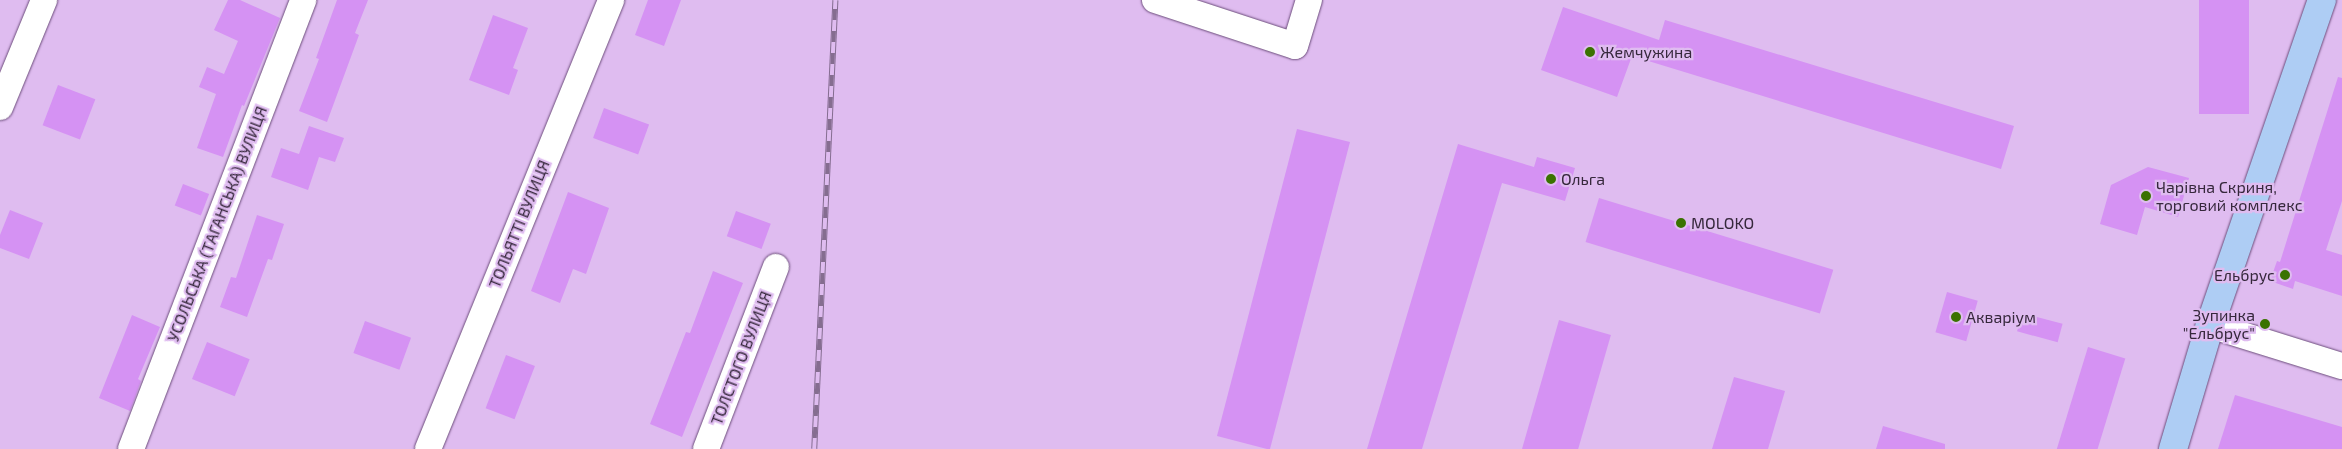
<!DOCTYPE html>
<meta charset="utf-8">
<style>
body{margin:0}
#map{position:relative;width:2342px;height:449px;overflow:hidden;background:#dfbcf0;font-family:"Exo 2",sans-serif}
div>[style]{position:absolute}
.building>*{inset:0;background:#d592f3;transform-origin:0 0}
.roads{filter:drop-shadow(0 0 1px #6c4d7b) drop-shadow(0 0 1px #6c4d7b)}
.minor>*{height:26px;margin:-13px;padding:0 13px;transform-origin:13px;border-radius:13px;background:#fff}
.major>*{height:28px;margin:-14px;padding:0 14px;transform-origin:14px;border-radius:14px;background:#aecdf4}
.rail>*{height:5.5px;margin-top:-2.75px;transform-origin:0;background:repeating-linear-gradient(90deg,#dfbcf0 0 11px,#856d90 0 22px);box-sizing:border-box;border-block:1px solid #856d90}
.dots>*{width:14px;height:14px;translate:-50% -50%;box-sizing:border-box;border:2px solid #dfbcf0;border-radius:50%}
span{translate:-50% -50%;white-space:nowrap;text-align:center;line-height:1.15;-webkit-text-stroke:4.5px #dfbcf0;paint-order:stroke}
.poi-label{font-size:16px;color:#36283c}
.left{translate:0 -50%;text-align:left}
.right{translate:-100% -50%;text-align:right}
.street-label{font-size:16px;color:#36283c}
</style>
<div id="map">
<div class="building">
<div style="clip-path:polygon(228px 0,240px 0,280px 18px,244px 106px,242px 105px,223px 157px,197px 148px,216px 94px,199px 87px,207px 67px,224px 74px,238px 41px,214px 30px)"></div>
<div style="clip-path:polygon(337px 0,368px 0,355px 33px,359px 35px,327px 122px,299px 111px,319px 59px,316px 58px)"></div>
<div style="clip-path:polygon(648px 0,681px 0,664px 46px,635px 35px)"></div>
<div style="left:2199px;top:0;width:50px;height:114px"></div>
<div style="clip-path:polygon(1563px 7px,1659px 40px,1665px 20px,2014px 126px,2001px 169px,1632px 56px,1617px 97px,1541px 70px)"></div>
<div style="clip-path:polygon(493px 15px,528px 28px,513px 68px,518px 70px,509px 95px,469px 80px)"></div>
<div style="clip-path:polygon(2338px 77px,2342px 78px,2342px 201px,2326px 250px,2342px 255px,2342px 296px,2295px 281px,2293px 289px,2270px 281px,2277px 261px,2280px 262px)"></div>
<div style="left:58px;top:85px;width:40px;height:43px;rotate:21deg"></div>
<div style="left:604px;top:108px;width:48px;height:32px;rotate:20deg"></div>
<div style="clip-path:polygon(309px 126px,344px 138px,335px 162px,319px 157px,308px 190px,271px 177px,281px 148px,299px 154px)"></div>
<div style="clip-path:polygon(1297px 129px,1350px 142px,1270px 449px,1267px 449px,1217px 436px)"></div>
<div style="clip-path:polygon(1458px 144px,1534px 167px,1537px 157px,1575px 168px,1565px 201px,1502px 183px,1422px 449px,1367px 449px)"></div>
<div style="clip-path:polygon(2148px 167px,2189px 178px,2178px 217px,2145px 207px,2137px 235px,2100px 224px,2111px 185px)"></div>
<div style="left:183px;top:184px;width:28px;height:23px;rotate:21deg"></div>
<div style="clip-path:polygon(568px 192px,609px 208px,586px 274px,573px 269px,560px 303px,531px 291px)"></div>
<div style="left:1599px;top:198px;width:245px;height:46px;rotate:17deg"></div>
<div style="clip-path:polygon(10px 210px,43px 223px,29px 259px,0 248px,0 235px)"></div>
<div style="left:736px;top:211px;width:37px;height:27px;rotate:20deg"></div>
<div style="clip-path:polygon(257px 215px,284px 224px,272px 260px,268px 259px,247px 317px,220px 307px,231px 277px,236px 278px)"></div>
<div style="clip-path:polygon(713px 271px,743px 283px,682px 437px,650px 424px,686px 332px,690px 333px)"></div>
<div style="left:1947px;top:292px;width:32px;height:42px;rotate:16deg"></div>
<div style="left:2022px;top:313px;width:42px;height:19px;rotate:15deg"></div>
<div style="clip-path:polygon(132px 315px,160px 327px,138px 379px,141px 381px,130px 411px,99px 398px)"></div>
<div style="left:1559px;top:320px;width:54px;height:134px;rotate:16deg"></div>
<div style="left:365px;top:321px;width:49px;height:34px;rotate:20deg"></div>
<div style="left:207px;top:342px;width:46px;height:40px;rotate:22deg"></div>
<div style="left:2088px;top:347px;width:39px;height:107px;rotate:17deg"></div>
<div style="left:506px;top:355px;width:31px;height:57px;rotate:21deg"></div>
<div style="clip-path:polygon(1734px 377px,1785px 391px,1768px 449px,1712px 449px)"></div>
<div style="clip-path:polygon(2235px 395px,2342px 427px,2342px 449px,2218px 449px)"></div>
<div style="clip-path:polygon(1883px 426px,1945px 444px,1945px 449px,1876px 449px)"></div>
</div>
<div class="roads">
<div class="minor">
<div style="left:1155px;top:0;width:147px;rotate:18.2deg"></div>
<div style="left:1295px;top:46px;width:48px;rotate:-73.1deg"></div>
<div style="left:0;top:107px;width:116px;rotate:-67.6deg"></div>
<div style="left:2210px;top:325px;width:138px;rotate:17.3deg"></div>
<div style="left:131px;top:449px;width:481px;rotate:-69deg"></div>
<div style="left:428px;top:449px;width:485px;rotate:-67.8deg"></div>
<div style="left:706px;top:449px;width:195px;rotate:-69deg"></div>
</div>
<div class="major">
<div style="left:2173px;top:449px;width:129px;rotate:-73.4deg"></div>
<div style="left:2210px;top:325px;width:344px;rotate:-71deg"></div>
</div>
</div>
<div class="rail">
<div style="left:814px;top:449px;width:449px;rotate:-87.3deg"></div>
</div>
<div class="dots">
<div style="left:1590px;top:52px;background:#3a7200"></div>
<div style="left:1551px;top:179px;background:#3a7200"></div>
<div style="left:2146px;top:196px;background:#3a7200"></div>
<div style="left:1681px;top:223px;background:#3a7200"></div>
<div style="left:2285px;top:275px;background:#3a7200"></div>
<div style="left:1956px;top:317px;background:#3a7200"></div>
<div style="left:2265px;top:324px;background:#3a7200"></div>
</div>
<div class="poi-label">
<span class="left" style="left:1600px;top:52px">Жемчужина</span>
<span class="left" style="left:1561px;top:179px">Ольга</span>
<span class="left" style="left:2156px;top:196px">Чарівна Скриня,<br>торговий комплекс</span>
<span class="left" style="left:1691px;top:223px">MOLOKO</span>
<span class="right" style="left:2275px;top:275px">Ельбрус</span>
<span class="right" style="left:2255px;top:324px">Зупинка<br>"Ельбрус"</span>
<span class="left" style="left:1966px;top:317px">Акваріум</span>
</div>
<div class="street-label">
<span style="left:217px;top:224px;rotate:-69deg">УСОЛЬСЬКА (ТАГАНСЬКА) ВУЛИЦЯ</span>
<span style="left:519px;top:224px;rotate:-68deg">ТОЛЬЯТТІ ВУЛИЦЯ</span>
<span style="left:741px;top:358px;rotate:-69deg">ТОЛСТОГО ВУЛИЦЯ</span>
</div>
</div>
